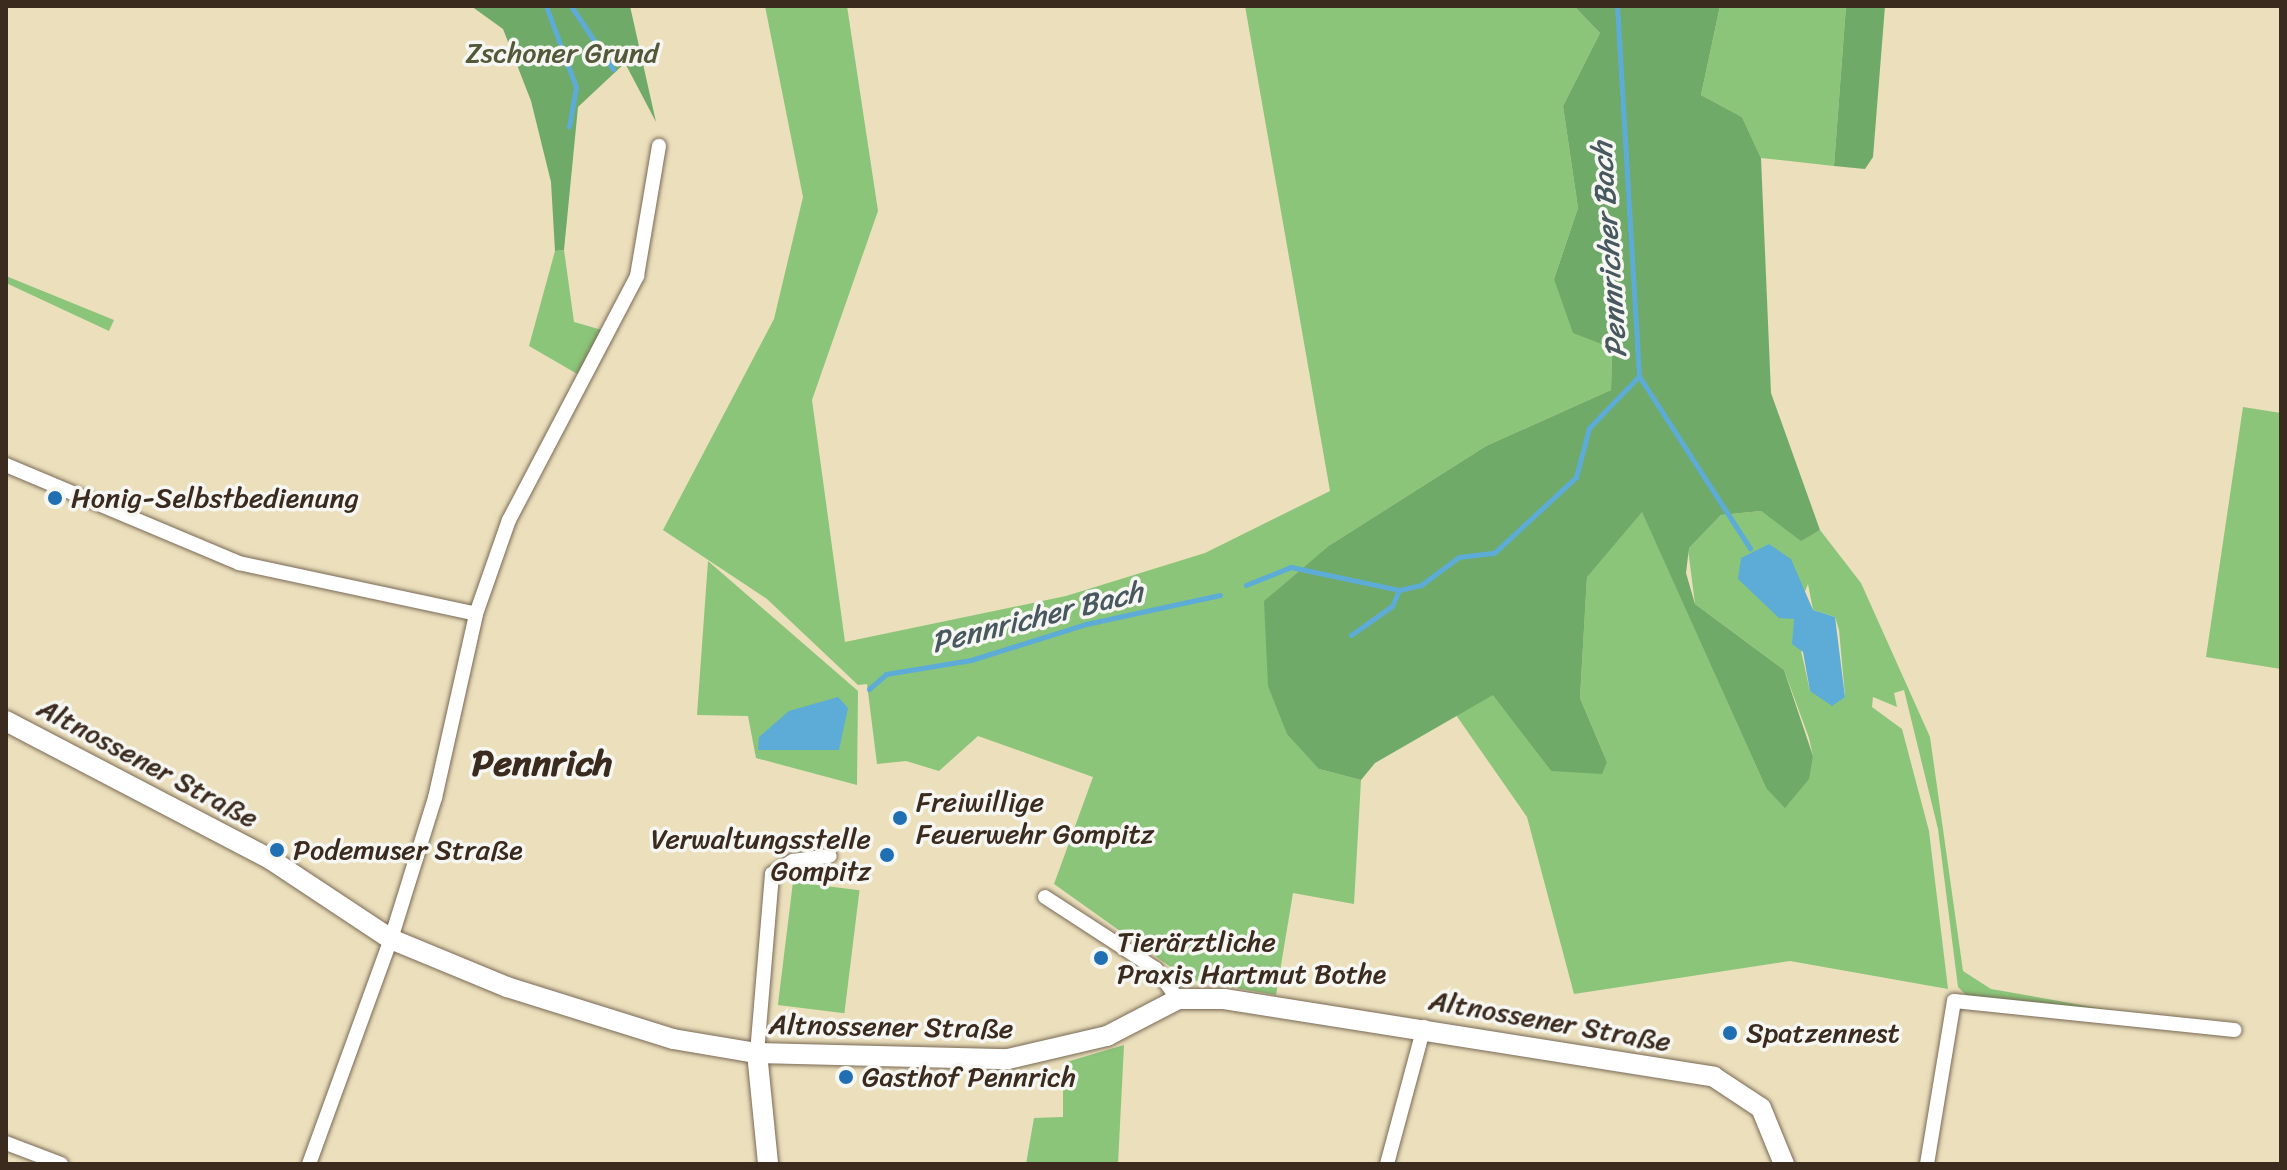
<!DOCTYPE html>
<meta charset="utf-8">
<style>
body{margin:0}
#map{position:relative;width:2287px;height:1170px;overflow:hidden;background:#ebdfbc;font-family:Sriracha,sans-serif}
div>[style]{position:absolute}
.green>*{inset:0;background:#8bc579;transform-origin:0 0}
.forest>*{inset:0;background:#70aa69}
.water>*{inset:0;background:#5dacd7}
.stream>*{height:5px;margin:-2.5px;padding:0 2.5px;transform-origin:2.5px;border-radius:2.5px;background:#5dacd7}
.roads{filter:drop-shadow(0 0 2px #796955) drop-shadow(0 0 2px #796955)}
.street>*{height:14px;margin:-7px;padding:0 7px;transform-origin:7px;border-radius:7px;background:#fff}
.secondary>*{height:20px;margin:-10px;padding:0 10px;transform-origin:10px;border-radius:10px;background:#fff}
.dots>*{width:22px;height:22px;translate:-50% -50%;box-sizing:border-box;border:4px solid #f6f6f2;border-radius:50%}
span{translate:-50% -50%;white-space:nowrap;text-align:center;line-height:1.15;-webkit-text-stroke:7px #f6f6f2;paint-order:stroke}
.park-label{font-size:28px;color:#535839}
.poi-label{font-size:28px;color:#3b2a1e}
.left{translate:0 -50%;text-align:left}
.right{translate:-100% -50%;text-align:right}
.street-label{font-size:28px;color:#3b2a1e}
.water-label{font-size:30px;color:#47585f;font-style:italic}
.district-label{font-size:36px;color:#3b2a1e;font-weight:700}
.frame{position:absolute;inset:0;border:8px solid #3b2a1e;pointer-events:none}
</style>
<div id="map">
<div class="green">
<div style="clip-path:polygon(765px 6px,847px 6px,878px 211px,812px 400px,845px 642px,1066px 596px,1205px 553px,1330px 491px,1245px 6px,1574px 6px,1600px 33px,1563px 106px,1578px 208px,1554px 279px,1612px 348px,1611px 390px,1486px 446px,1330px 545px,1319px 769px,1361px 780px,1354px 904px,1293px 893px,1276px 995px,1189px 980px,1054px 884px,1093px 777px,978px 736px,939px 771px,906px 761px,877px 764px,867px 684px,858px 685px,767px 599px,663px 530px,774px 319px,803px 197px)"></div>
<div style="clip-path:polygon(1720px 6px,1846px 6px,1834px 166px,1761px 158px,1742px 117px,1701px 95px)"></div>
<div style="clip-path:polygon(564px 250px,574px 322px,602px 330px,579px 375px,529px 346px,555px 251px)"></div>
<div style="clip-path:polygon(6px 276px,114px 320px,109px 331px,6px 283px)"></div>
<div style="clip-path:polygon(2243px 407px,2281px 413px,2281px 669px,2206px 657px)"></div>
<div style="clip-path:polygon(evenodd,1642px 511px,1766px 788px,1813px 756px,1809px 738px,1784px 670px,1695px 604px,1688px 549px,1721px 515px,1761px 511px,1801px 540px,1820px 530px,1861px 583px,1930px 737px,1963px 971px,1991px 989px,2149px 1017px,1966px 995px,1958px 987px,1938px 829px,1904px 690px,1894px 693px,1897px 707px,1873px 697px,1872px 707px,1902px 729px,1929px 831px,1948px 989px,1790px 961px,1574px 994px,1527px 817px,1456px 715px,1494px 694px,1551px 771px,1607px 762px,1580px 698px,1587px 576px,1642px 511px,1808px 584px,1813px 610px,1835px 617px,1839px 630px,1845px 696px,1810px 691px,1794px 619px,1808px 584px)"></div>
<div style="clip-path:polygon(708px 561px,858px 691px,857px 785px,756px 758px,748px 716px,697px 715px)"></div>
<div style="left:793px;top:882px;width:67px;height:124px;rotate:7deg"></div>
<div style="clip-path:polygon(1124px 1045px,1118px 1164px,1026px 1164px,1034px 1118px,1063px 1117px,1063px 1063px)"></div>
</div>
<div class="forest">
<div style="clip-path:polygon(471px 6px,630px 6px,656px 122px,625px 63px,578px 107px,564px 250px,555px 251px,551px 182px,531px 101px,503px 29px)"></div>
<div style="clip-path:polygon(1574px 6px,1720px 6px,1701px 95px,1742px 117px,1761px 158px,1771px 393px,1820px 530px,1801px 541px,1761px 511px,1721px 515px,1689px 548px,1686px 573px,1695px 604px,1784px 670px,1813px 756px,1809px 779px,1785px 808px,1766px 788px,1642px 512px,1587px 577px,1580px 698px,1607px 762px,1602px 774px,1551px 771px,1493px 695px,1375px 763px,1361px 780px,1319px 769px,1287px 734px,1268px 686px,1264px 601px,1330px 545px,1486px 446px,1611px 390px,1612px 348px,1573px 333px,1554px 279px,1578px 208px,1563px 106px,1600px 33px)"></div>
<div style="clip-path:polygon(1846px 6px,1885px 6px,1873px 157px,1865px 169px,1834px 166px)"></div>
</div>
<div class="water">
<div style="clip-path:polygon(1769px 544px,1791px 559px,1813px 610px,1835px 617px,1845px 697px,1832px 706px,1810px 691px,1803px 652px,1792px 644px,1794px 619px,1779px 618px,1738px 579px,1741px 558px)"></div>
<div style="clip-path:polygon(838px 697px,848px 708px,839px 750px,758px 750px,759px 737px,789px 711px)"></div>
</div>
<div class="stream">
<div style="left:546px;top:6px;width:86px;rotate:69.7deg"></div>
<div style="left:576px;top:87px;width:40px;rotate:100deg"></div>
<div style="left:571px;top:6px;width:76px;rotate:56.3deg"></div>
<div style="left:1639px;top:376px;width:205px;rotate:57.2deg"></div>
<div style="left:1246px;top:585px;width:48px;rotate:-21.8deg"></div>
<div style="left:1291px;top:567px;width:110px;rotate:12deg"></div>
<div style="left:1399px;top:590px;width:23px;rotate:-13deg"></div>
<div style="left:1421px;top:585px;width:47px;rotate:-36.4deg"></div>
<div style="left:1459px;top:557px;width:35px;rotate:-7deg"></div>
<div style="left:1494px;top:553px;width:112px;rotate:-42.8deg"></div>
<div style="left:1576px;top:477px;width:51px;rotate:-75.1deg"></div>
<div style="left:1589px;top:428px;width:72px;rotate:-46.1deg"></div>
<div style="left:1639px;top:376px;width:371px;rotate:-93.4deg"></div>
<div style="left:1351px;top:635px;width:50px;rotate:-35.3deg"></div>
<div style="left:1392px;top:606px;width:17px;rotate:-66deg"></div>
<div style="left:869px;top:689px;width:23px;rotate:-41deg"></div>
<div style="left:886px;top:674px;width:86px;rotate:-9.4deg"></div>
<div style="left:971px;top:660px;width:121px;rotate:-17.4deg"></div>
<div style="left:1086px;top:624px;width:137px;rotate:-12.2deg"></div>
</div>
<div class="roads">
<div class="street">
<div style="left:6px;top:465px;width:253px;rotate:22.8deg"></div>
<div style="left:239px;top:563px;width:242px;rotate:12.1deg"></div>
<div style="left:1045px;top:897px;width:132px;rotate:33deg"></div>
<div style="left:1156px;top:969px;width:37px;rotate:54deg"></div>
<div style="left:757px;top:1053px;width:180px;rotate:-85.2deg"></div>
<div style="left:772px;top:874px;width:25px;rotate:-32deg"></div>
<div style="left:793px;top:861px;width:37px;rotate:-8deg"></div>
<div style="left:6px;top:1143px;width:59px;rotate:20.9deg"></div>
<div style="left:309px;top:1164px;width:239px;rotate:-70deg"></div>
<div style="left:391px;top:939px;width:148px;rotate:-72.7deg"></div>
<div style="left:435px;top:798px;width:189px;rotate:-77.4deg"></div>
<div style="left:476px;top:614px;width:100px;rotate:-70.7deg"></div>
<div style="left:509px;top:520px;width:276px;rotate:-62.3deg"></div>
<div style="left:637px;top:276px;width:132px;rotate:-80.4deg"></div>
<div style="left:1387px;top:1164px;width:142px;rotate:-74.9deg"></div>
<div style="left:1927px;top:1164px;width:165px;rotate:-80.6deg"></div>
<div style="left:1954px;top:1001px;width:282px;rotate:5.9deg"></div>
</div>
<div class="secondary">
<div style="left:6px;top:721px;width:298px;rotate:27.6deg"></div>
<div style="left:270px;top:859px;width:145px;rotate:33.5deg"></div>
<div style="left:391px;top:939px;width:126px;rotate:22.5deg"></div>
<div style="left:507px;top:987px;width:174px;rotate:17.4deg"></div>
<div style="left:673px;top:1039px;width:85px;rotate:9.5deg"></div>
<div style="left:757px;top:1053px;width:251px;rotate:1.4deg"></div>
<div style="left:1008px;top:1059px;width:102px;rotate:-13.1deg"></div>
<div style="left:1107px;top:1036px;width:80px;rotate:-27.5deg"></div>
<div style="left:1178px;top:999px;width:46px"></div>
<div style="left:1224px;top:999px;width:496px;rotate:9deg"></div>
<div style="left:1714px;top:1077px;width:56px;rotate:33.4deg"></div>
<div style="left:1761px;top:1108px;width:61px;rotate:67.7deg"></div>
<div style="left:757px;top:1053px;width:112px;rotate:84.3deg"></div>
</div>
</div>
<div class="dots">
<div style="left:55px;top:498px;background:#1f6fb2"></div>
<div style="left:900px;top:818px;background:#1f6fb2"></div>
<div style="left:277px;top:850px;background:#1f6fb2"></div>
<div style="left:887px;top:855px;background:#1f6fb2"></div>
<div style="left:1101px;top:958px;background:#1f6fb2"></div>
<div style="left:1730px;top:1033px;background:#1f6fb2"></div>
<div style="left:846px;top:1077px;background:#1f6fb2"></div>
</div>
<div class="park-label">
<span style="left:562px;top:53px">Zschoner Grund</span>
</div>
<div class="poi-label">
<span class="left" style="left:71px;top:498px">Honig-Selbstbedienung</span>
<span class="left" style="left:916px;top:818px">Freiwillige<br>Feuerwehr Gompitz</span>
<span class="right" style="left:871px;top:855px">Verwaltungsstelle<br>Gompitz</span>
<span class="left" style="left:293px;top:850px">Podemuser Straße</span>
<span class="left" style="left:1117px;top:958px">Tierärztliche<br>Praxis Hartmut Bothe</span>
<span class="left" style="left:1746px;top:1033px">Spatzennest</span>
<span class="left" style="left:862px;top:1077px">Gasthof Pennrich</span>
</div>
<div class="street-label">
<span style="left:148px;top:763px;rotate:28deg">Altnossener Straße</span>
<span style="left:1550px;top:1021px;rotate:10deg">Altnossener Straße</span>
<span style="left:891px;top:1027px;rotate:1deg">Altnossener Straße</span>
</div>
<div class="water-label">
<span style="left:1609px;top:250px;rotate:-94deg">Pennricher Bach</span>
<span style="left:1037px;top:617px;rotate:-14deg">Pennricher Bach</span>
</div>
<div class="district-label">
<span style="left:542px;top:764px">Pennrich</span>
</div>
<div class="frame"></div>
</div>
